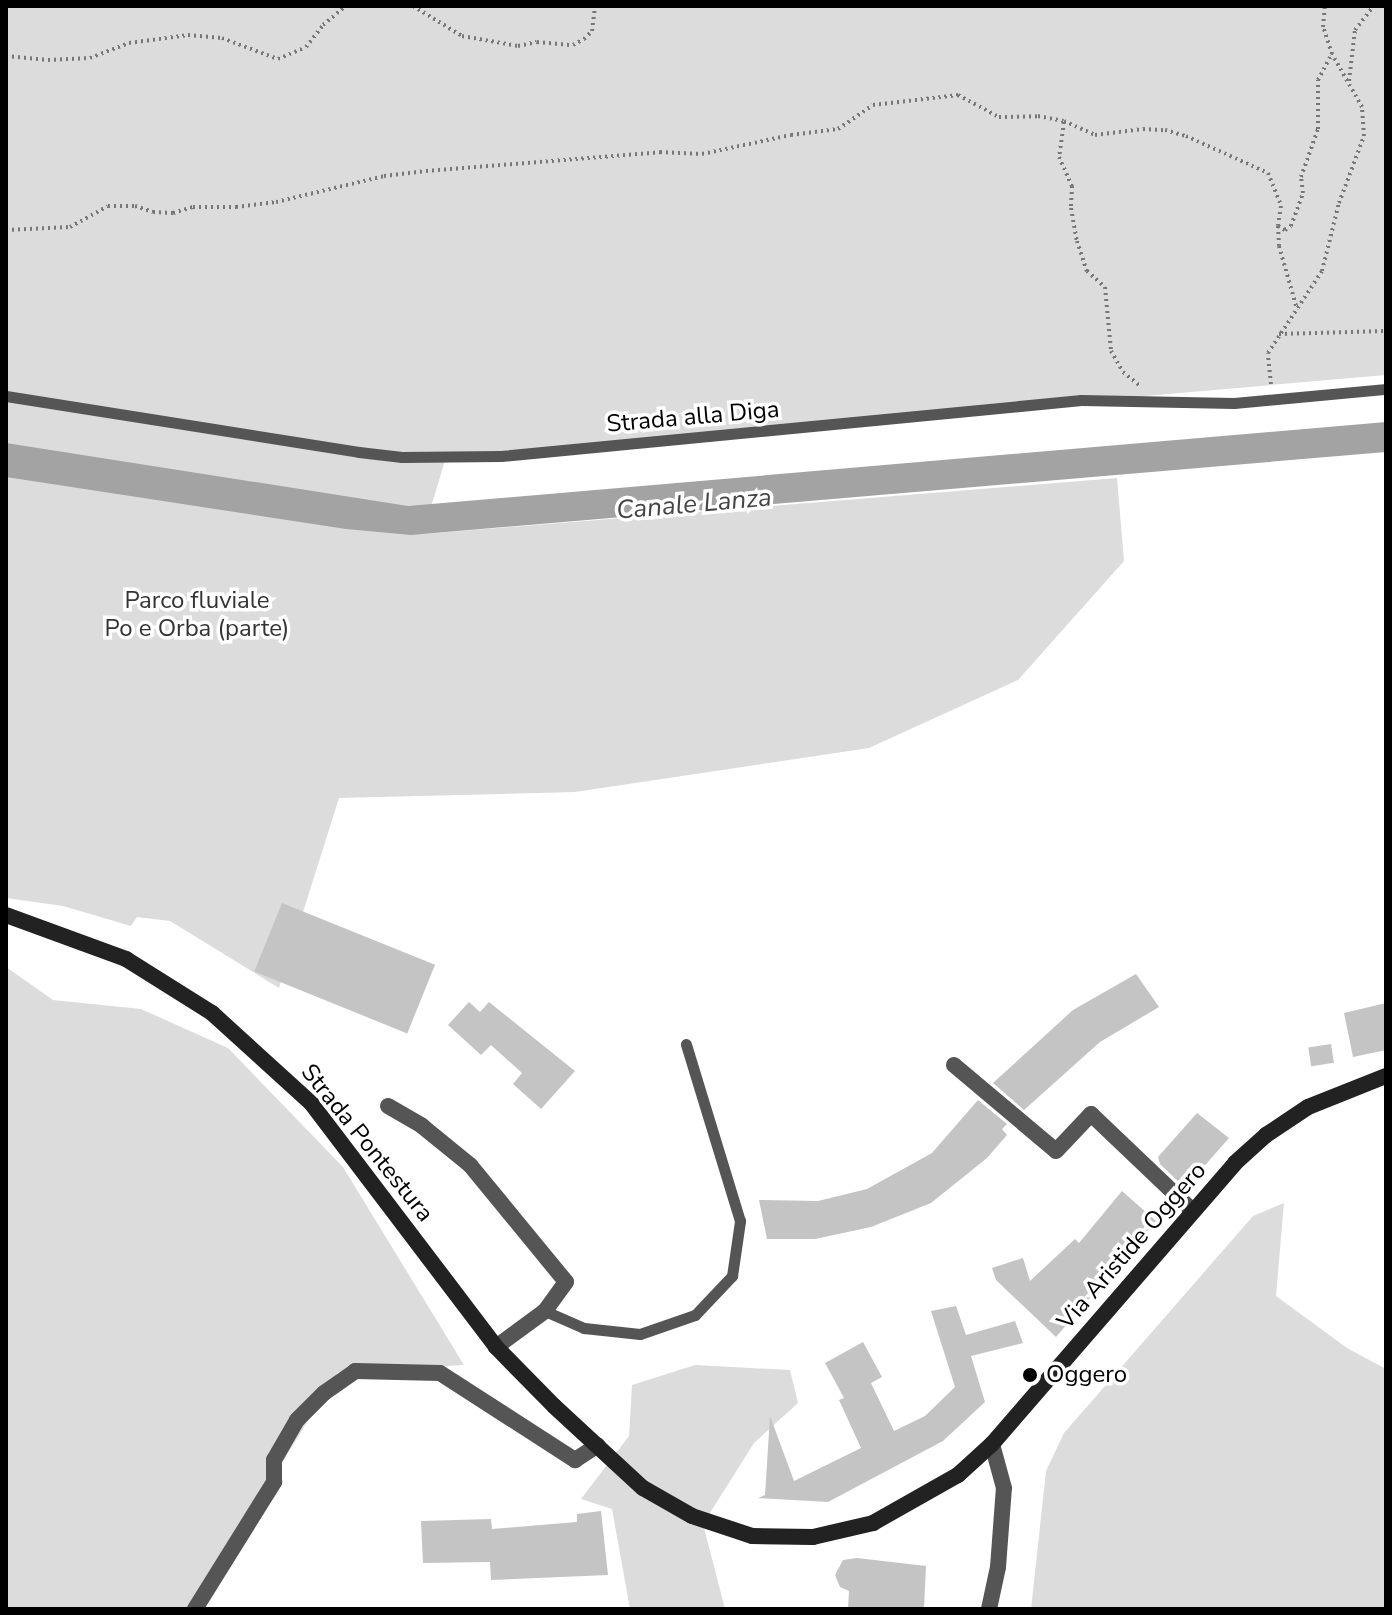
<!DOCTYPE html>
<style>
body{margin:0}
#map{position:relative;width:1392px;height:1615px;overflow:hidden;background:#fff;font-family:"Nunito Sans",sans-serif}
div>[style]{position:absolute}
.green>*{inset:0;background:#dcdcdc}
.water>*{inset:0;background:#a3a3a3}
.building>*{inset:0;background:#c4c4c4;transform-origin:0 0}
.path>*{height:4px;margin-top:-2px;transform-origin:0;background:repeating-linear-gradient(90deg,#777 0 2px,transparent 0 6px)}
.service>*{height:11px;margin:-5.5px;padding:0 5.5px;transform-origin:5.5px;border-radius:5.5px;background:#555}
.minor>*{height:16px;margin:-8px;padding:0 8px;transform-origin:8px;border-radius:8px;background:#555}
.secondary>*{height:16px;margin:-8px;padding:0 8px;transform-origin:8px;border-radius:8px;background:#222}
.dots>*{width:22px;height:22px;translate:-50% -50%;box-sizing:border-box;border:4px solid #fff;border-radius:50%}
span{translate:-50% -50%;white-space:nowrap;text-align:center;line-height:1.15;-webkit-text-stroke:7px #fff;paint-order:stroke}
.street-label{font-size:24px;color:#000}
.park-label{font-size:24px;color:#333}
.poi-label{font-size:24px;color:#000}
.left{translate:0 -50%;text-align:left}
.water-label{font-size:26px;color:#444;font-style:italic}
.frame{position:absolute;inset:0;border:8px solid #000;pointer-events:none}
</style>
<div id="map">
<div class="green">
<div style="clip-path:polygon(6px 6px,1386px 6px,1386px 375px,446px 457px,423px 534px,1117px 478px,1124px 561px,1018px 680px,869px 748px,575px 792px,339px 798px,279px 988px,170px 921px,137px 917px,131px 926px,63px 906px,6px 898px)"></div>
<div style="clip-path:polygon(6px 967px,53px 1000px,141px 1009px,228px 1048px,343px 1167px,464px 1365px,338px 1372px,192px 1609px,6px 1609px)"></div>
<div style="clip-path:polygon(1284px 1203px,1276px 1296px,1347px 1348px,1386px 1369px,1386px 1609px,1031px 1609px,1046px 1471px,1064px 1433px,1253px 1216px)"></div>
<div style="clip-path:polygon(695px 1365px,790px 1370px,798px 1403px,754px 1443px,703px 1524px,725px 1609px,630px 1609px,612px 1509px,581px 1499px,629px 1436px,632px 1385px)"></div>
</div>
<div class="water">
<div style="clip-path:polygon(1386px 422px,1386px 452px,411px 535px,346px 529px,6px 477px,6px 443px,408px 506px)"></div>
</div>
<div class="building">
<div style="left:282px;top:903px;width:165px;height:74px;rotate:22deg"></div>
<div style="clip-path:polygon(1136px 974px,1159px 1007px,1100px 1042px,1024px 1110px,993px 1083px,1073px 1010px)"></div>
<div style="clip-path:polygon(469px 1002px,480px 1012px,489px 1002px,575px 1071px,541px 1109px,513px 1084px,522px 1073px,491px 1045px,481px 1055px,448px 1025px)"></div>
<div style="clip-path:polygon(1386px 1003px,1386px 1050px,1353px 1057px,1344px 1013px)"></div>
<div style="left:1331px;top:1044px;width:19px;height:23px;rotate:81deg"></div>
<div style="clip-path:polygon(978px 1100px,1007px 1124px,1002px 1129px,1007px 1135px,987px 1158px,931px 1203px,871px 1227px,815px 1239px,767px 1239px,759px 1200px,818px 1201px,867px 1189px,932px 1153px)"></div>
<div style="clip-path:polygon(1197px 1113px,1229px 1138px,1185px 1188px,1160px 1164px,1158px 1157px)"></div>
<div style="clip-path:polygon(1122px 1191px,1156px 1221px,1056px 1337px,996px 1280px,992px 1268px,1023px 1258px,1030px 1281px,1075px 1239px,1079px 1243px)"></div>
<div style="clip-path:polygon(956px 1306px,966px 1335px,1015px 1321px,1023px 1343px,971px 1356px,985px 1402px,943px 1441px,828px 1502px,758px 1498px,765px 1495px,770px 1416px,794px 1481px,861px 1448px,839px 1400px,844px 1398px,825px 1363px,863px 1342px,882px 1377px,871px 1383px,894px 1431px,925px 1416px,955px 1387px,931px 1311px)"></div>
<div style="clip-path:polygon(601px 1511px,608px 1575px,491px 1580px,490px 1562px,423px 1563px,421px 1521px,491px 1519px,492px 1529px,577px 1522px,577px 1514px)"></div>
<div style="clip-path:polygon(857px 1558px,926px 1566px,924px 1609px,848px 1609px,849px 1591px,840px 1587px,835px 1575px,843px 1560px)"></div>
</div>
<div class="path">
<div style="left:413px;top:6px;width:57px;rotate:31.5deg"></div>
<div style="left:462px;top:36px;width:57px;rotate:10.1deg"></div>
<div style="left:518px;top:46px;width:19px;rotate:-12deg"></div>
<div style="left:537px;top:42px;width:36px;rotate:5deg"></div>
<div style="left:573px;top:45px;width:13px;rotate:-29deg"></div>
<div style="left:584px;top:39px;width:11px;rotate:-45deg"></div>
<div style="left:592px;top:31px;width:25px;rotate:-83deg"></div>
<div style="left:6px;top:56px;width:42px;rotate:5.4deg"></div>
<div style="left:48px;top:60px;width:42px;rotate:-2.7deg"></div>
<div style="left:90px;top:58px;width:42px;rotate:-21deg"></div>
<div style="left:129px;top:43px;width:60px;rotate:-7.7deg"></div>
<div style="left:188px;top:35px;width:34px;rotate:5deg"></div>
<div style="left:222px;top:38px;width:60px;rotate:20.6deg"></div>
<div style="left:278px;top:59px;width:30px;rotate:-23deg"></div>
<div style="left:306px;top:47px;width:28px;rotate:-52deg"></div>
<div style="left:323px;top:25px;width:30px;rotate:-40deg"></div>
<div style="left:1349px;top:81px;width:51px;rotate:-83.3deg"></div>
<div style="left:1355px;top:30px;width:31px;rotate:-52deg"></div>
<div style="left:1064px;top:122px;width:35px;rotate:98deg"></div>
<div style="left:1059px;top:157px;width:32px;rotate:66deg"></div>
<div style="left:1072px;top:186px;width:22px;rotate:93deg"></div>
<div style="left:1071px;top:208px;width:34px;rotate:80deg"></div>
<div style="left:1077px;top:241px;width:32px;rotate:72deg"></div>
<div style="left:1087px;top:271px;width:24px;rotate:42deg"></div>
<div style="left:1105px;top:287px;width:64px;rotate:84.6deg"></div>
<div style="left:1111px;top:351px;width:24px;rotate:60deg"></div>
<div style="left:1123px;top:372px;width:21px;rotate:39deg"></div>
<div style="left:1278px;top:226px;width:20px;rotate:87deg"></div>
<div style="left:1279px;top:246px;width:66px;rotate:74.1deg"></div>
<div style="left:6px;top:230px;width:64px;rotate:-2.7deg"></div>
<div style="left:70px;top:227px;width:43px;rotate:-28.9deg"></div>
<div style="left:108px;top:206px;width:27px"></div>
<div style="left:135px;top:206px;width:19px;rotate:18deg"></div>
<div style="left:153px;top:212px;width:20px;rotate:3deg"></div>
<div style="left:173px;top:213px;width:21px;rotate:-17deg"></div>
<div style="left:193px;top:207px;width:43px"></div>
<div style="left:236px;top:207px;width:40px;rotate:-7.1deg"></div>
<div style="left:276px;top:202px;width:111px;rotate:-13.5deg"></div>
<div style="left:384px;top:176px;width:42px;rotate:-6.8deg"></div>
<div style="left:426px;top:171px;width:235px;rotate:-4.6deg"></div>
<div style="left:660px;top:152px;width:42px;rotate:2.7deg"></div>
<div style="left:702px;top:154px;width:91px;rotate:-12.1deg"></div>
<div style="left:791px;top:135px;width:47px;rotate:-7.3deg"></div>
<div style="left:838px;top:129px;width:42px;rotate:-34.4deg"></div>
<div style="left:873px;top:105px;width:86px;rotate:-6.7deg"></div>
<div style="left:958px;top:95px;width:47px;rotate:28.2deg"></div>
<div style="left:999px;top:117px;width:39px;rotate:-1deg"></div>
<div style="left:1038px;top:116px;width:26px;rotate:11deg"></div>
<div style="left:1064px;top:121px;width:34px;rotate:24deg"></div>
<div style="left:1095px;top:135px;width:48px;rotate:-7.1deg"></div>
<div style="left:1143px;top:129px;width:22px;rotate:3deg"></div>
<div style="left:1165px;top:130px;width:22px;rotate:16deg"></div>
<div style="left:1186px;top:136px;width:90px;rotate:24.3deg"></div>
<div style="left:1268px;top:173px;width:35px;rotate:68deg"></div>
<div style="left:1281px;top:206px;width:20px;rotate:99deg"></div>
<div style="left:1278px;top:226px;width:8px;rotate:30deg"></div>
<div style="left:1285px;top:230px;width:7px;rotate:-34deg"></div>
<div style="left:1291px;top:226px;width:35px;rotate:-70deg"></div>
<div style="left:1303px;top:193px;width:16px;rotate:-97deg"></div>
<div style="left:1301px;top:177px;width:51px;rotate:-70.5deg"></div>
<div style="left:1318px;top:129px;width:49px;rotate:-90deg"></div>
<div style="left:1318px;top:80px;width:30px;rotate:-62deg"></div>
<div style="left:1332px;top:54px;width:28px;rotate:-108deg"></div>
<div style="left:1323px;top:27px;width:21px;rotate:-85deg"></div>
<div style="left:1279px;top:334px;width:107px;rotate:-1.6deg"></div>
<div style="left:1271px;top:384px;width:31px;rotate:-96deg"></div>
<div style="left:1268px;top:353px;width:98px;rotate:-56.6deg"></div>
<div style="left:1322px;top:271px;width:70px;rotate:-76deg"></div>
<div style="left:1339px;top:203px;width:72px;rotate:-69.5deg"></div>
<div style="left:1364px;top:136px;width:29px;rotate:-94deg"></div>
<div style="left:1362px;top:107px;width:61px;rotate:-119.5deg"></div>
</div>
<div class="service">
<div style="left:6px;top:396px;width:357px;rotate:9deg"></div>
<div style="left:359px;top:452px;width:43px;rotate:6.6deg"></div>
<div style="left:402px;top:457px;width:99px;rotate:-0.6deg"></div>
<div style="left:501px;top:456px;width:583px;rotate:-5.51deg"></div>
<div style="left:1081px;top:400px;width:153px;rotate:1.1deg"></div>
<div style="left:1234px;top:403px;width:153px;rotate:-5.3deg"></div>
<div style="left:545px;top:1311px;width:43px;rotate:23.6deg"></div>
<div style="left:584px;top:1328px;width:56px;rotate:6.1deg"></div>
<div style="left:640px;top:1334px;width:58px;rotate:-19.1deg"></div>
<div style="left:695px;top:1315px;width:54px;rotate:-46.5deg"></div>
<div style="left:732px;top:1276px;width:56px;rotate:-81.7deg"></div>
<div style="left:740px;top:1221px;width:185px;rotate:-107deg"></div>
</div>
<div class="minor">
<div style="left:954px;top:1065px;width:133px;rotate:40.1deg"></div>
<div style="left:1056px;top:1151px;width:51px;rotate:-46.6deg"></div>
<div style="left:1091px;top:1114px;width:141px;rotate:43.6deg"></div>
<div style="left:388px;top:1106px;width:39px;rotate:30deg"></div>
<div style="left:422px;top:1126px;width:62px;rotate:39.1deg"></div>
<div style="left:470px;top:1165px;width:151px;rotate:50.6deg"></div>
<div style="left:566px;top:1282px;width:36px;rotate:126deg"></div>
<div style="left:545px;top:1311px;width:61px;rotate:143.7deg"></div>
<div style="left:195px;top:1609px;width:150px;rotate:-58.1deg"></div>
<div style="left:274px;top:1482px;width:22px;rotate:-90deg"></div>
<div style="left:274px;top:1460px;width:46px;rotate:-60.1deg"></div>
<div style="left:297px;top:1420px;width:38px;rotate:-45deg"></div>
<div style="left:324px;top:1393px;width:38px;rotate:-35deg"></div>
<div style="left:355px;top:1371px;width:85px;rotate:1.3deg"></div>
<div style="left:440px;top:1373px;width:161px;rotate:32.8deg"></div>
<div style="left:575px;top:1460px;width:27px;rotate:-33deg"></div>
<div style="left:989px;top:1609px;width:43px;rotate:-77.9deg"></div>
<div style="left:998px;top:1567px;width:79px;rotate:-85.7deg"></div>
<div style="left:1004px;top:1488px;width:46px;rotate:-105.3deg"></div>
</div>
<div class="secondary">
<div style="left:6px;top:915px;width:128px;rotate:20.1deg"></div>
<div style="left:126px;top:959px;width:102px;rotate:32.1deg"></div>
<div style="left:212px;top:1013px;width:134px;rotate:42.3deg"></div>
<div style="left:311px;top:1103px;width:306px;rotate:52.8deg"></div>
<div style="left:496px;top:1347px;width:83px;rotate:45.5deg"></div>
<div style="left:554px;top:1406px;width:121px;rotate:42.7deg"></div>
<div style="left:643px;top:1488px;width:56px;rotate:29.7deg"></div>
<div style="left:692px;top:1516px;width:63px;rotate:18.4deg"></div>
<div style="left:752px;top:1536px;width:61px;rotate:0.9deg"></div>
<div style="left:813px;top:1537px;width:62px;rotate:-13.1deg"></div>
<div style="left:873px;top:1523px;width:98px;rotate:-29.5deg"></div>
<div style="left:958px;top:1475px;width:46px;rotate:-42.4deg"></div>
<div style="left:992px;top:1444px;width:371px;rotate:-49.1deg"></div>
<div style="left:1235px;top:1163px;width:42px;rotate:-42.1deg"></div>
<div style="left:1266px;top:1135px;width:50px;rotate:-33.7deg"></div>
<div style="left:1308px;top:1107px;width:84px;rotate:-21.7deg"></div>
</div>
<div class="dots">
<div style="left:1030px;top:1375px;background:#000"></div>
</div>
<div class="street-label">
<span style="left:693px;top:417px;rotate:-5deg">Strada alla Diga</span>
<span style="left:367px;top:1143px;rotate:51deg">Strada Pontestura</span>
<span style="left:1132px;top:1246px;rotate:-49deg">Via Aristide Oggero</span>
</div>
<div class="park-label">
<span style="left:197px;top:615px">Parco fluviale<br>Po e Orba (parte)</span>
</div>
<div class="poi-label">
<span class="left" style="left:1046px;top:1375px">Oggero</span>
</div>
<div class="water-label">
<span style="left:694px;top:504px;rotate:-5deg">Canale Lanza</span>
</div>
<div class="frame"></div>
</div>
